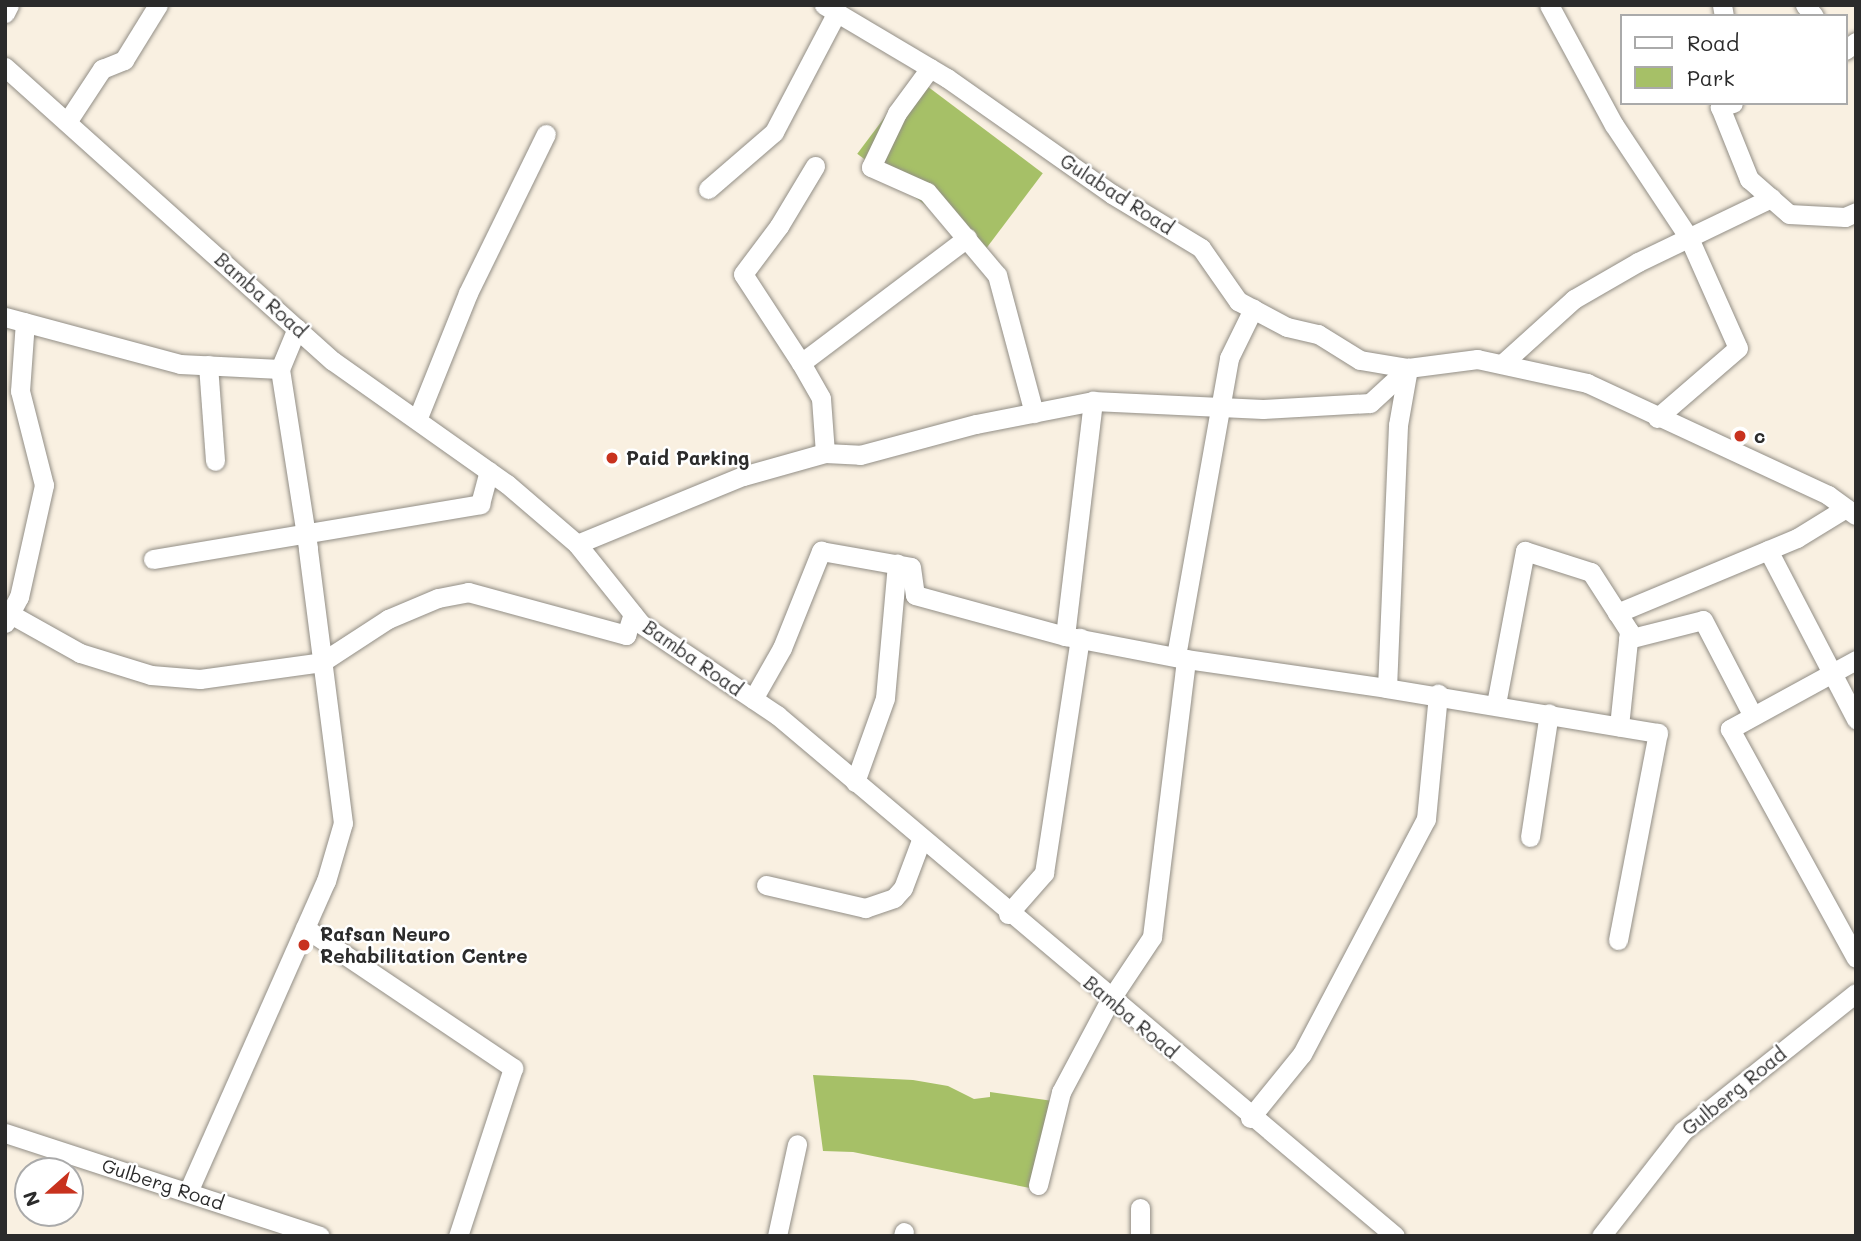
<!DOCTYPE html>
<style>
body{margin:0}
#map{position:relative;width:1861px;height:1241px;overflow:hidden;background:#f9f0e1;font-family:Mali,sans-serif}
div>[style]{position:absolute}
.green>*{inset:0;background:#a6c067;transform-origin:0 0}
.roads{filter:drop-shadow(0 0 2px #928e86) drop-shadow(0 0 2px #928e86)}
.minor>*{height:19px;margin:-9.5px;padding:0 9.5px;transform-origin:9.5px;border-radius:9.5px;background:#fff}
.dots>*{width:19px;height:19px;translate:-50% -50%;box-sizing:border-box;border:4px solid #fff;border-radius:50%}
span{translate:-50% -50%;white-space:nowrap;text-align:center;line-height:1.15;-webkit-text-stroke:5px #fff;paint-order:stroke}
.street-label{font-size:19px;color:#2b2b2b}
.poi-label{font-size:19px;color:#2b2b2b;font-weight:700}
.left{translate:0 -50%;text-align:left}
.frame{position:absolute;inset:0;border:7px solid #2b2b2b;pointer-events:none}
.legend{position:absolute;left:1620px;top:14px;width:228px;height:91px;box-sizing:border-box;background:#fff;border:2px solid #aaa;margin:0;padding:9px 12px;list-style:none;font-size:21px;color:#2b2b2b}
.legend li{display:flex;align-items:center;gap:14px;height:35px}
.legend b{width:35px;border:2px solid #aaa}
.north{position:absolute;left:14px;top:1157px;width:70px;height:70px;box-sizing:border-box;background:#fff;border:2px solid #aaa;border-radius:50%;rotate:249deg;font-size:19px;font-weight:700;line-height:28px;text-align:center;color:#2b2b2b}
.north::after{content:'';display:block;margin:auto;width:24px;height:32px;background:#c8321e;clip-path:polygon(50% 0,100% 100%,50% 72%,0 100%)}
</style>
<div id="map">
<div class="green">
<div style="left:915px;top:77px;width:160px;height:96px;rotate:37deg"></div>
<div style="clip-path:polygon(813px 1075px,913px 1080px,948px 1086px,974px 1099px,990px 1097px,990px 1092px,1053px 1101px,1035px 1189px,853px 1152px,823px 1151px)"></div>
</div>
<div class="roads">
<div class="minor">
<div style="left:824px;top:5px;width:143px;rotate:30.7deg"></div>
<div style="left:947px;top:78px;width:202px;rotate:35.1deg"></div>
<div style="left:1112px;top:194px;width:104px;rotate:31.2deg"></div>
<div style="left:1201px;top:248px;width:65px;rotate:55.1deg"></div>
<div style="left:1238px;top:301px;width:55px;rotate:28deg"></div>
<div style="left:1287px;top:327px;width:32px;rotate:13deg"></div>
<div style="left:1318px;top:334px;width:49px;rotate:31.8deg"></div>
<div style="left:1360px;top:360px;width:49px;rotate:9.5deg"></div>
<div style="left:1549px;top:5px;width:136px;rotate:61.6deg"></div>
<div style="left:1614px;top:125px;width:136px;rotate:56.4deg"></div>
<div style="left:1689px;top:238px;width:120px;rotate:66deg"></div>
<div style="left:1738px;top:348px;width:107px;rotate:139.2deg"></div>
<div style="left:1722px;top:5px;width:11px;rotate:80deg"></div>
<div style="left:1805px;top:5px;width:14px;rotate:51deg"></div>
<div style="left:5px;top:13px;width:9px;rotate:-63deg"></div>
<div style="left:1845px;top:50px;width:14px;rotate:-36deg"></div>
<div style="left:5px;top:67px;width:440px;rotate:41.9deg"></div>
<div style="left:333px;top:361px;width:213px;rotate:35.3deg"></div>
<div style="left:507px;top:484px;width:92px;rotate:40.6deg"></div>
<div style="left:577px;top:544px;width:102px;rotate:51.3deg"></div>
<div style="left:641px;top:624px;width:164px;rotate:33.8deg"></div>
<div style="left:777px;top:715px;width:808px;rotate:40.13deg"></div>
<div style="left:930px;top:68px;width:56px;rotate:126.3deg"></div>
<div style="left:897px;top:113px;width:60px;rotate:115.7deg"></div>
<div style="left:871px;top:167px;width:61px;rotate:24.1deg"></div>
<div style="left:927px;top:192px;width:109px;rotate:49.9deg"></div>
<div style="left:997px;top:275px;width:143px;rotate:75deg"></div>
<div style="left:1733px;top:103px;width:14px;rotate:163deg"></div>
<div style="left:1720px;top:107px;width:78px;rotate:68.1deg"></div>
<div style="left:1749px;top:179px;width:53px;rotate:41.2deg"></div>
<div style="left:1789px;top:214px;width:56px;rotate:3.1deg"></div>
<div style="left:1845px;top:217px;width:12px;rotate:-24deg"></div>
<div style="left:67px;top:122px;width:64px;rotate:-56.6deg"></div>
<div style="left:102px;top:69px;width:24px;rotate:-22deg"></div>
<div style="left:124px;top:60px;width:65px;rotate:-58.3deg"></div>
<div style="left:708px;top:189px;width:87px;rotate:-40.8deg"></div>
<div style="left:774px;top:132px;width:136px;rotate:-62.3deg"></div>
<div style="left:5px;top:317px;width:181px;rotate:15deg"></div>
<div style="left:180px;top:364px;width:100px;rotate:2.9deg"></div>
<div style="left:801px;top:363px;width:106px;rotate:-123.1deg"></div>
<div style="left:743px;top:274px;width:60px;rotate:-53.1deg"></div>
<div style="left:779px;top:226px;width:70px;rotate:-59deg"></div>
<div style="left:1502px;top:364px;width:97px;rotate:-42.1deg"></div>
<div style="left:1574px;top:299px;width:74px;rotate:-30deg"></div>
<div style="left:1638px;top:262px;width:148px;rotate:-25.7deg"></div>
<div style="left:208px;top:365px;width:96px;rotate:85.8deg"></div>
<div style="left:417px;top:420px;width:137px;rotate:-68.1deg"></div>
<div style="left:468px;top:293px;width:177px;rotate:-63.9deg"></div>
<div style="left:825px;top:453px;width:55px;rotate:-94.2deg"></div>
<div style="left:821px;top:398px;width:40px;rotate:-119.7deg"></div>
<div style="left:801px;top:363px;width:208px;rotate:-37deg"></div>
<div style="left:577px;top:544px;width:179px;rotate:-22.3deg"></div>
<div style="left:743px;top:476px;width:85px;rotate:-15.7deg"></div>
<div style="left:825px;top:453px;width:35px;rotate:3deg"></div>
<div style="left:860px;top:455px;width:120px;rotate:-15deg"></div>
<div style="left:976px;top:424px;width:119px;rotate:-11.1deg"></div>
<div style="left:1093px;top:401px;width:170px;rotate:2.7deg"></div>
<div style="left:1263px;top:409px;width:107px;rotate:-3.2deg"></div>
<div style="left:1370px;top:403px;width:52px;rotate:-42.6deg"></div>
<div style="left:1768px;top:550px;width:191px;rotate:62.5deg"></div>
<div style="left:153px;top:559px;width:332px;rotate:-9.5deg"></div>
<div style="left:480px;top:504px;width:34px;rotate:-75deg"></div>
<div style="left:5px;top:611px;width:86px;rotate:29.2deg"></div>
<div style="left:80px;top:653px;width:74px;rotate:17.2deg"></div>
<div style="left:151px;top:675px;width:49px;rotate:4.7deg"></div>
<div style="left:200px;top:679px;width:123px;rotate:-7.9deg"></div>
<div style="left:322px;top:662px;width:79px;rotate:-33.1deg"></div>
<div style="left:388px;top:619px;width:54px;rotate:-22.8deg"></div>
<div style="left:438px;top:598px;width:31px;rotate:-11deg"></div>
<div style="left:468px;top:592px;width:164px;rotate:15.2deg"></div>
<div style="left:626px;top:635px;width:22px;rotate:-72deg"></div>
<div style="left:1617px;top:613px;width:195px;rotate:-22.6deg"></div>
<div style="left:1797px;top:538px;width:57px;rotate:-31.5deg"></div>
<div style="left:5px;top:623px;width:30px;rotate:-62deg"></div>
<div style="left:19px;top:597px;width:115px;rotate:-77.4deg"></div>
<div style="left:44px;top:485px;width:97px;rotate:-104.3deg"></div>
<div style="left:20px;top:391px;width:69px;rotate:-85.9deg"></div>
<div style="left:1065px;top:636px;width:237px;rotate:-83.2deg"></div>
<div style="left:1628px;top:639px;width:77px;rotate:-14.2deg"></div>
<div style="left:1703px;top:620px;width:108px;rotate:62.5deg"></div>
<div style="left:1176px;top:656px;width:303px;rotate:-79.9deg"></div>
<div style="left:1229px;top:358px;width:55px;rotate:-63.9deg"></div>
<div style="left:1856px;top:660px;width:144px;rotate:151.3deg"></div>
<div style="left:1730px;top:729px;width:261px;rotate:61.2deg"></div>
<div style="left:753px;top:699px;width:59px;rotate:-60.4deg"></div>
<div style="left:782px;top:648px;width:105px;rotate:-68.1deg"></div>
<div style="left:821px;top:551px;width:91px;rotate:10.1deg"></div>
<div style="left:911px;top:567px;width:28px;rotate:82deg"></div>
<div style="left:915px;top:595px;width:156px;rotate:15.3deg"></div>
<div style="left:1065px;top:636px;width:123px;rotate:10.8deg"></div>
<div style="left:1496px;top:704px;width:156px;rotate:-79.3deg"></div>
<div style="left:1525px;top:551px;width:69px;rotate:17.7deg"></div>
<div style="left:1591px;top:572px;width:70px;rotate:57.2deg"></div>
<div style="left:1629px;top:631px;width:96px;rotate:96deg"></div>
<div style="left:855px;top:782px;width:89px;rotate:-70.3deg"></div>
<div style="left:885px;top:698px;width:135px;rotate:-84.9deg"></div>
<div style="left:1530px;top:837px;width:125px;rotate:-81.3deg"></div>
<div style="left:766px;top:885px;width:102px;rotate:13.1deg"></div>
<div style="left:865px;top:908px;width:31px;rotate:-19deg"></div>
<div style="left:894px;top:898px;width:13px;rotate:-48deg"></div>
<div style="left:903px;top:888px;width:51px;rotate:-69.4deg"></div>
<div style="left:1008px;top:914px;width:55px;rotate:-48.7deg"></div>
<div style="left:1044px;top:873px;width:238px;rotate:-81.3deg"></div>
<div style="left:305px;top:928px;width:251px;rotate:33.9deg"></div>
<div style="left:513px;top:1068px;width:177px;rotate:108.1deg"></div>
<div style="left:1618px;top:940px;width:211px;rotate:-79.1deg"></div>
<div style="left:1658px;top:733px;width:275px;rotate:-170.6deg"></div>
<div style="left:1387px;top:688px;width:263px;rotate:-87.6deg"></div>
<div style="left:1398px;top:425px;width:58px;rotate:-80deg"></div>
<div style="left:1408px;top:368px;width:70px;rotate:-7.4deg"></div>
<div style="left:1477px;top:359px;width:113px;rotate:12.3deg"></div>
<div style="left:1587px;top:383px;width:266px;rotate:24.9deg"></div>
<div style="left:1828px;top:495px;width:34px;rotate:36deg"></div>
<div style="left:1250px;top:1118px;width:82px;rotate:-50.9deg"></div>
<div style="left:1302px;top:1054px;width:266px;rotate:-62.2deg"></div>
<div style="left:1426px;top:819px;width:126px;rotate:-84.5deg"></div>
<div style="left:5px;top:1133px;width:331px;rotate:18.1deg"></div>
<div style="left:1038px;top:1185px;width:96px;rotate:-76.1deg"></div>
<div style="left:1061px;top:1092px;width:104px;rotate:-62deg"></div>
<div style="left:1110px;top:1000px;width:76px;rotate:-56.3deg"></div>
<div style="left:1152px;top:937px;width:280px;rotate:-83deg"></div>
<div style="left:1186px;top:659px;width:203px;rotate:8.2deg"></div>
<div style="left:188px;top:1192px;width:340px;rotate:-66.1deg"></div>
<div style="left:326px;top:881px;width:60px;rotate:-73.7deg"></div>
<div style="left:343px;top:823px;width:277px;rotate:-97.3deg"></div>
<div style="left:308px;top:548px;width:181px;rotate:-98.9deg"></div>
<div style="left:280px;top:369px;width:44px;rotate:-67.5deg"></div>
<div style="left:777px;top:1236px;width:94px;rotate:-77.7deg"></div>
<div style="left:903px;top:1236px;width:4px;rotate:-76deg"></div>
<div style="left:1140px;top:1236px;width:28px;rotate:-90deg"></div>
<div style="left:1601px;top:1236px;width:133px;rotate:-52deg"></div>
<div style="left:1683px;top:1131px;width:221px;rotate:-38.6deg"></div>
</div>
</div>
<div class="dots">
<div style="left:1740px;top:436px;background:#c8321e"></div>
<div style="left:612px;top:458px;background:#c8321e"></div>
<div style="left:304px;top:945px;background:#c8321e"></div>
</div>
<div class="street-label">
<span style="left:1117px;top:194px;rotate:33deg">Gulabad Road</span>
<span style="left:261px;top:295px;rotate:42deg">Bamba Road</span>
<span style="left:693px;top:658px;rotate:35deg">Bamba Road</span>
<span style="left:1131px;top:1017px;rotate:40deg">Bamba Road</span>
<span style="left:1734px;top:1091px;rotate:-39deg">Gulberg Road</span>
<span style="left:163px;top:1184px;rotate:18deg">Gulberg Road</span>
</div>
<div class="poi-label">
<span class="left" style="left:1754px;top:436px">c</span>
<span class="left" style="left:626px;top:458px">Paid Parking</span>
<span class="left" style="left:320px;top:945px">Rafsan Neuro<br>Rehabilitation Centre</span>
</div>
<div class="frame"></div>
<ul class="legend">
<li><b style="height:9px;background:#fff"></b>Road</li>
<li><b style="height:19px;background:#a6c067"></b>Park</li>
</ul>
<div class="north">N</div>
</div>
